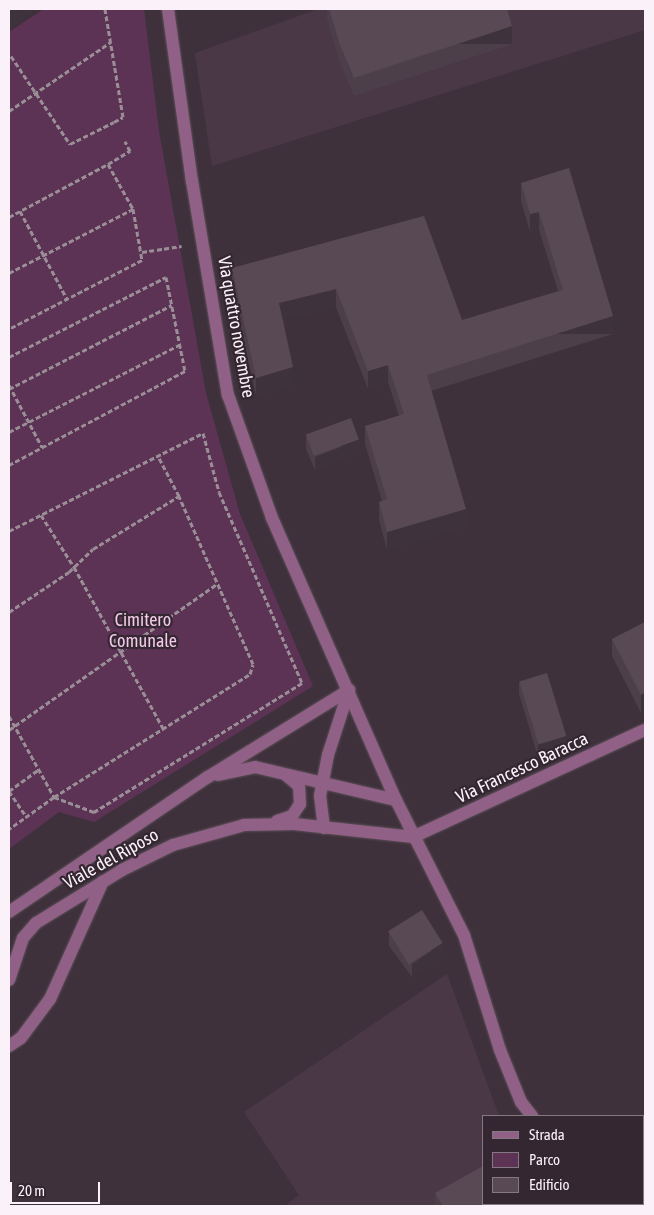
<!DOCTYPE html>
<style>
body{margin:0}
#map{position:relative;width:654px;height:1215px;overflow:hidden;background:#3f313b;font-family:"Asap Condensed",sans-serif}
div>[style]{position:absolute}
.built>*{inset:0;background:#4b3847}
.green>*{inset:0;background:#5d3355}
.path>*{height:3px;margin-top:-1.5px;transform-origin:0;background:repeating-linear-gradient(90deg,#9a8e97 0 5px,transparent 0 7.5px)}
.roads{filter:drop-shadow(0 0 1px #5d5059) drop-shadow(0 0 1px #5d5059)}
.minor>*{height:12px;margin:-6px;padding:0 6px;transform-origin:6px;border-radius:6px;background:#916087}
.wall>*{inset:0;background:#4c3f49}
.shaded-wall>*{inset:0;background:#3e333c;transform-origin:0 0}
.building>*{inset:0;background:#584955;transform-origin:0 0}
span{translate:-50% -50%;white-space:nowrap;text-align:center;line-height:1.15;-webkit-text-stroke:4.5px #342731;paint-order:stroke}
.street-label{font-size:18px;color:#fbf1f8}
.park-label{font-size:18px;color:#f4caea}
.frame{position:absolute;inset:0;border:10px solid #fbf1f8;pointer-events:none}
.legend{position:absolute;left:482px;top:1115px;width:162px;height:90px;box-sizing:border-box;background:#342731;border:1px solid #847881;margin:0;padding:6px 9px;list-style:none;font-size:15px;color:#fbf1f8}
.legend li{display:flex;align-items:center;gap:10px;height:25px}
.legend b{width:25px;border:1px solid #847881}
.scale{position:absolute;left:10px;top:1182px;width:90px;height:22px;box-sizing:border-box;border:2px solid #fbf1f8;border-top:0;padding-left:6px;font-size:15px;line-height:18px;white-space:nowrap;color:#fbf1f8;-webkit-text-stroke:4px #342731;paint-order:stroke}
</style>
<div id="map">
<div class="built">
<div style="clip-path:polygon(318px 9px,645px 9px,645px 30px,212px 166px,195px 53px)"></div>
<div style="clip-path:polygon(447px 974px,499px 1116px,483px 1116px,483px 1204px,575px 1206px,285px 1206px,299px 1195px,244px 1112px)"></div>
</div>
<div class="green">
<div style="clip-path:polygon(44px 9px,144px 9px,159px 131px,206px 393px,240px 514px,313px 686px,94px 822px,59px 812px,9px 849px,9px 32px)"></div>
</div>
<div class="path">
<div style="left:11px;top:56px;width:106px;rotate:56.2deg"></div>
<div style="left:70px;top:144px;width:49px;rotate:-26.6deg"></div>
<div style="left:114px;top:122px;width:10px;rotate:-29deg"></div>
<div style="left:123px;top:117px;width:109px;rotate:-99.5deg"></div>
<div style="left:9px;top:111px;width:123px;rotate:-34.1deg"></div>
<div style="left:108px;top:164px;width:26px;rotate:-31deg"></div>
<div style="left:130px;top:151px;width:11px;rotate:-117deg"></div>
<div style="left:20px;top:211px;width:100px;rotate:61.9deg"></div>
<div style="left:9px;top:217px;width:112px;rotate:-28.2deg"></div>
<div style="left:108px;top:164px;width:51px;rotate:60.9deg"></div>
<div style="left:133px;top:209px;width:52px;rotate:80deg"></div>
<div style="left:142px;top:260px;width:150px;rotate:152.6deg"></div>
<div style="left:142px;top:252px;width:40px;rotate:-8.5deg"></div>
<div style="left:9px;top:273px;width:140px;rotate:-27.3deg"></div>
<div style="left:9px;top:357px;width:176px;rotate:-27deg"></div>
<div style="left:166px;top:277px;width:96px;rotate:78.6deg"></div>
<div style="left:185px;top:371px;width:200px;rotate:151.9deg"></div>
<div style="left:9px;top:385px;width:70px;rotate:62deg"></div>
<div style="left:9px;top:389px;width:183px;rotate:-27.3deg"></div>
<div style="left:9px;top:432px;width:191px;rotate:-27.1deg"></div>
<div style="left:41px;top:515px;width:62px;rotate:57.6deg"></div>
<div style="left:74px;top:567px;width:184px;rotate:61.1deg"></div>
<div style="left:9px;top:531px;width:217px;rotate:-26.8deg"></div>
<div style="left:203px;top:433px;width:61px;rotate:74.8deg"></div>
<div style="left:219px;top:492px;width:208px;rotate:66.5deg"></div>
<div style="left:302px;top:683px;width:245px;rotate:148.2deg"></div>
<div style="left:94px;top:812px;width:43px;rotate:-159.4deg"></div>
<div style="left:54px;top:797px;width:55px;rotate:144.6deg"></div>
<div style="left:9px;top:612px;width:72px;rotate:-33.7deg"></div>
<div style="left:69px;top:572px;width:33px;rotate:-44deg"></div>
<div style="left:93px;top:549px;width:101px;rotate:-31.6deg"></div>
<div style="left:9px;top:716px;width:93px;rotate:60.9deg"></div>
<div style="left:54px;top:797px;width:231px;rotate:-32.1deg"></div>
<div style="left:250px;top:674px;width:10px;rotate:-73deg"></div>
<div style="left:253px;top:664px;width:184px;rotate:-113.8deg"></div>
<div style="left:179px;top:496px;width:45px;rotate:-117.7deg"></div>
<div style="left:9px;top:730px;width:254px;rotate:-35.1deg"></div>
<div style="left:9px;top:791px;width:37px;rotate:-36deg"></div>
<div style="left:9px;top:791px;width:30px;rotate:56deg"></div>
</div>
<div class="roads">
<div class="minor">
<div style="left:168px;top:9px;width:174px;rotate:82.1deg"></div>
<div style="left:192px;top:181px;width:217px;rotate:80.5deg"></div>
<div style="left:228px;top:395px;width:131px;rotate:70.3deg"></div>
<div style="left:272px;top:518px;width:308px;rotate:66.3deg"></div>
<div style="left:396px;top:800px;width:151px;rotate:63.3deg"></div>
<div style="left:464px;top:935px;width:121px;rotate:72.6deg"></div>
<div style="left:500px;top:1050px;width:56px;rotate:68deg"></div>
<div style="left:521px;top:1102px;width:18px;rotate:52deg"></div>
<div style="left:218px;top:775px;width:38px;rotate:-12deg"></div>
<div style="left:255px;top:767px;width:145px;rotate:13.2deg"></div>
<div style="left:277px;top:821px;width:16px;rotate:-18deg"></div>
<div style="left:292px;top:816px;width:14px;rotate:-56deg"></div>
<div style="left:300px;top:804px;width:18px;rotate:-93deg"></div>
<div style="left:299px;top:786px;width:17px;rotate:-140deg"></div>
<div style="left:324px;top:828px;width:32px;rotate:-97deg"></div>
<div style="left:320px;top:796px;width:42px;rotate:-79deg"></div>
<div style="left:328px;top:755px;width:68px;rotate:-72.1deg"></div>
<div style="left:9px;top:912px;width:240px;rotate:-34.2deg"></div>
<div style="left:208px;top:777px;width:166px;rotate:-31.7deg"></div>
<div style="left:9px;top:980px;width:44px;rotate:-71.6deg"></div>
<div style="left:23px;top:938px;width:20px;rotate:-49deg"></div>
<div style="left:36px;top:923px;width:101px;rotate:-31.6deg"></div>
<div style="left:122px;top:870px;width:57px;rotate:-26.1deg"></div>
<div style="left:173px;top:845px;width:74px;rotate:-15.7deg"></div>
<div style="left:244px;top:825px;width:50px;rotate:-1.1deg"></div>
<div style="left:294px;top:824px;width:120px;rotate:6.2deg"></div>
<div style="left:413px;top:837px;width:255px;rotate:-24.8deg"></div>
<div style="left:9px;top:1046px;width:14px;rotate:-34deg"></div>
<div style="left:21px;top:1038px;width:49px;rotate:-53.4deg"></div>
<div style="left:50px;top:999px;width:129px;rotate:-65.8deg"></div>
<div style="left:614px;top:1204px;width:4px;rotate:34deg"></div>
</div>
</div>
<div class="wall">
<div style="clip-path:polygon(327px 9px,507px 9px,512px 44px,354px 96px,340px 62px,327px 19px)"></div>
<div style="clip-path:polygon(569px 168px,613px 334px,431px 391px,466px 526px,387px 550px,379px 520px,379px 502px,382px 501px,365px 444px,365px 426px,399px 416px,388px 382px,368px 389px,336px 307px,283px 319px,293px 385px,256px 396px,232px 286px,232px 268px,424px 216px,462px 320px,558px 291px,539px 230px,530px 232px,521px 201px,521px 183px)"></div>
<div style="clip-path:polygon(306px 436px,359px 452px,315px 470px,306px 449px)"></div>
<div style="clip-path:polygon(645px 622px,641px 713px,612px 656px,612px 639px)"></div>
<div style="clip-path:polygon(519px 681px,566px 748px,538px 757px,519px 694px)"></div>
<div style="clip-path:polygon(389px 933px,443px 955px,412px 977px,389px 946px)"></div>
<div style="clip-path:polygon(435px 1193px,535px 1204px,535px 1206px,435px 1206px)"></div>
</div>
<div class="shaded-wall">
<div style="clip-path:polygon(12px 9px,32px 9px,32px 13px,9px 28px,9px 11px)"></div>
<div style="left:512px;top:26px;width:18px;height:166px;rotate:90deg"></div>
<div style="clip-path:polygon(539px 212px,539px 230px,530px 232px,530px 214px)"></div>
<div style="clip-path:polygon(336px 289px,336px 307px,279px 320px,279px 303px)"></div>
<div style="left:613px;top:316px;width:18px;height:195px;rotate:90deg"></div>
<div style="clip-path:polygon(388px 365px,388px 382px,368px 389px,368px 371px)"></div>
<div style="clip-path:polygon(293px 367px,293px 385px,256px 396px,256px 378px)"></div>
<div style="clip-path:polygon(359px 440px,359px 452px,315px 470px,315px 457px)"></div>
<div style="clip-path:polygon(466px 509px,466px 526px,387px 550px,387px 532px)"></div>
<div style="clip-path:polygon(645px 692px,645px 710px,641px 713px,641px 695px)"></div>
<div style="clip-path:polygon(566px 736px,566px 748px,538px 757px,538px 744px)"></div>
<div style="clip-path:polygon(443px 943px,443px 955px,412px 977px,412px 964px)"></div>
<div style="clip-path:polygon(528px 1204px,535px 1204px,535px 1206px,524px 1206px)"></div>
</div>
<div class="building">
<div style="clip-path:polygon(329px 9px,507px 9px,512px 26px,354px 78px,340px 45px)"></div>
<div style="clip-path:polygon(569px 168px,613px 316px,427px 375px,466px 509px,387px 532px,379px 502px,387px 499px,365px 426px,404px 414px,388px 365px,368px 371px,336px 289px,279px 303px,293px 367px,256px 378px,232px 268px,424px 216px,462px 320px,563px 290px,539px 212px,530px 214px,521px 183px)"></div>
<div style="left:351px;top:418px;width:23px;height:48px;rotate:70deg"></div>
<div style="clip-path:polygon(645px 622px,645px 692px,641px 695px,612px 639px)"></div>
<div style="left:547px;top:673px;width:66px;height:29px;rotate:73deg"></div>
<div style="left:422px;top:910px;width:39px;height:40px;rotate:58deg"></div>
<div style="clip-path:polygon(483px 1166px,483px 1204px,528px 1204px,524px 1206px,443px 1206px,435px 1193px)"></div>
</div>
<div class="street-label">
<span style="left:236px;top:327px;rotate:80deg">Via quattro novembre</span>
<span style="left:522px;top:768px;rotate:-25deg">Via Francesco Baracca</span>
<span style="left:111px;top:859px;rotate:-29deg">Viale del Riposo</span>
</div>
<div class="park-label">
<span style="left:143px;top:631px">Cimitero<br>Comunale</span>
</div>
<div class="frame"></div>
<ul class="legend">
<li><b style="height:6px;background:#916087"></b>Strada</li>
<li><b style="height:14px;background:#5d3355"></b>Parco</li>
<li><b style="height:14px;background:#584955"></b>Edificio</li>
</ul>
<div class="scale">20 m</div>
</div>
